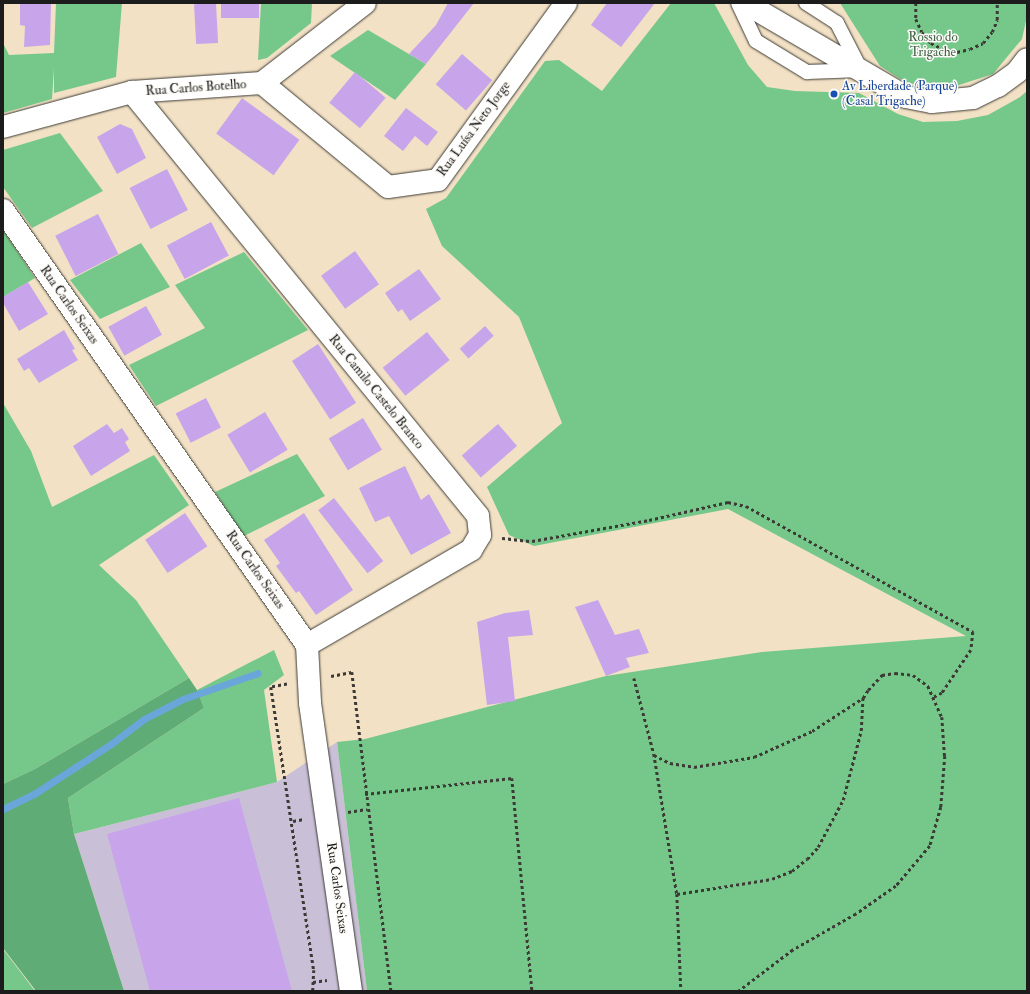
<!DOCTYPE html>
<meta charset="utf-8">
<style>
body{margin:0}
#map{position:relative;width:1030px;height:994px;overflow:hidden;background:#f2e1c5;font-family:"IM FELL Double Pica",serif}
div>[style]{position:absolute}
.industrial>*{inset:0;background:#c9bfd7}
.green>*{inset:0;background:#75c88a}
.forest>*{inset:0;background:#60ac76}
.stream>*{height:7px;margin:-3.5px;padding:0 3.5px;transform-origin:3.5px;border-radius:3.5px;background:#6ba6db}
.building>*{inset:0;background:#c8a5ea;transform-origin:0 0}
.path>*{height:2.5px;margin-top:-1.25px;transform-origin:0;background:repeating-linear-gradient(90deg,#3c3a35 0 3px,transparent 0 6px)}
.roads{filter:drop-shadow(0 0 1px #3c3a35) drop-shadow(0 0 1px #3c3a35)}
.service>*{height:14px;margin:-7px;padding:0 7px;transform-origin:7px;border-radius:7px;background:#fff}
.minor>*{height:22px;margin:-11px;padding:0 11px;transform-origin:11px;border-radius:11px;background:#fff}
.tertiary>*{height:22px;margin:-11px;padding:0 11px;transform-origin:11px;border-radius:11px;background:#fff}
.dots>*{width:11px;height:11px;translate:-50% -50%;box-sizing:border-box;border:2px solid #fdfcf7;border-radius:50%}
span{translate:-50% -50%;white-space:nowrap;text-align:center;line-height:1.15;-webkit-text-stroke:3px #fdfcf7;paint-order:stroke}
.park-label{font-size:13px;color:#406148}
.transit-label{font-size:13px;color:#164399}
.left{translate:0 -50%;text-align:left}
.street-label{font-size:13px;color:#1c1c1c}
.frame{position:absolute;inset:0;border:4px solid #1c1c1c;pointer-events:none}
</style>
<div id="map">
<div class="industrial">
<div style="clip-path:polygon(337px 742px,367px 991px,124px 991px,74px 834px,277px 782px)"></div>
</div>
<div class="green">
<div style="clip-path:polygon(56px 3px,122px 3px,116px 77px,54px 93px,54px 68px,52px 99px,3px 113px,3px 43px,9px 55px,54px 53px)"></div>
<div style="clip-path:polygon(261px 3px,312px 3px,311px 23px,267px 58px,258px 60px)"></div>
<div style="clip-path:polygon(671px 3px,714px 3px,748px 65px,767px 87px,795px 91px,859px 93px,898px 114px,923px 122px,957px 121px,988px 115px,1020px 97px,1027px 91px,1027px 991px,367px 991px,337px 742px,365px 739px,606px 676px,762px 652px,966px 636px,728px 509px,534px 546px,509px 535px,487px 487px,562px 423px,519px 317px,442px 246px,426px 209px,446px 198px,545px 61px,559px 60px,602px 91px)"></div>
<div style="clip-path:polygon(840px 3px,1027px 3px,1027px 16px,1022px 39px,993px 74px,956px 86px,927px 89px,902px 80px,880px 66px)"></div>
<div style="clip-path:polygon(368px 30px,426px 64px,395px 100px,330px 56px)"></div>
<div style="clip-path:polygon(60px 133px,103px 191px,32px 228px,3px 187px,3px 150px)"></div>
<div style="clip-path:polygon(3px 230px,35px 278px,3px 297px)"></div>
<div style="clip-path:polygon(141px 243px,170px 287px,100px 319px,70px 280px)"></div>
<div style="clip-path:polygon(244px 252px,308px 330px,156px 406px,129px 365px,205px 328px,175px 285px)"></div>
<div style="clip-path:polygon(3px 403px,31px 451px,52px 507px,154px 455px,189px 505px,99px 565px,136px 600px,189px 678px,35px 769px,3px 784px)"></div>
<div style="clip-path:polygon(297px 454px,325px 496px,244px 536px,215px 492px)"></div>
<div style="clip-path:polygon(274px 650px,284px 675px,264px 690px,277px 782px,74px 834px,68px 798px,204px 708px,197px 690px)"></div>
<div style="clip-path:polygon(3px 949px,35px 991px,3px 991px)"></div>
</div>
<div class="forest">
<div style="clip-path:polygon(189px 678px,197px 690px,204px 708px,68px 798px,74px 834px,124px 991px,36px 991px,3px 948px,3px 784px,35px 769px)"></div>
</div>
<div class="stream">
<div style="left:3px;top:809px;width:34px;rotate:-26deg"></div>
<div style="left:34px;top:794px;width:92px;rotate:-33deg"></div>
<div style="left:111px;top:744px;width:41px;rotate:-37.1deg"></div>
<div style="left:144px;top:719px;width:44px;rotate:-27.1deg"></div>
<div style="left:183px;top:699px;width:79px;rotate:-19.1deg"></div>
</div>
<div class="building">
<div style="clip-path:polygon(20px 3px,51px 3px,50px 45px,24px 47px,25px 26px,20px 25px)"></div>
<div style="left:216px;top:3px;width:40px;height:22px;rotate:87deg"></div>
<div style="left:221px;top:3px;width:38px;height:15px"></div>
<div style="clip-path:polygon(448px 3px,474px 3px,426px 64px,409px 54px,436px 25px)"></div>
<div style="clip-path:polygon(607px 3px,655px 3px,621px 47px,591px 25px)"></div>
<div style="left:462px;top:54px;width:40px;height:40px;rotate:41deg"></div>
<div style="left:355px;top:72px;width:40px;height:40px;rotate:40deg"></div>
<div style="left:242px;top:98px;width:71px;height:44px;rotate:36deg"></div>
<div style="clip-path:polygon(406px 108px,438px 132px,427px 146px,415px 136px,403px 151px,384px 136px)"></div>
<div style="clip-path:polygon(120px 124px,132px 129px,146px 158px,117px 174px,97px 137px)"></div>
<div style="left:167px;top:169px;width:46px;height:42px;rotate:63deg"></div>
<div style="left:98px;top:214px;width:45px;height:48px;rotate:63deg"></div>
<div style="left:211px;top:222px;width:38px;height:50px;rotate:62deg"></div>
<div style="left:355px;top:251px;width:41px;height:42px;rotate:54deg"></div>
<div style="clip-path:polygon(419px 269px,441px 299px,410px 321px,402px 309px,398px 312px,385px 293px)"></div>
<div style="clip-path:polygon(28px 282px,48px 314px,19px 331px,3px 303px,3px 297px)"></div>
<div style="left:146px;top:306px;width:33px;height:43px;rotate:61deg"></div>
<div style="left:485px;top:326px;width:13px;height:34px;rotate:48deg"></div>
<div style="clip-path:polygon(64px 330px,75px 349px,72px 350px,78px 360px,39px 383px,29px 368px,24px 371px,17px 359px)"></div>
<div style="left:427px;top:332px;width:36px;height:57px;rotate:51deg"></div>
<div style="left:318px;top:344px;width:70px;height:31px;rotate:57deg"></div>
<div style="left:206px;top:398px;width:33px;height:34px;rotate:63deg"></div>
<div style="left:265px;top:412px;width:44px;height:44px;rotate:59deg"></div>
<div style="left:363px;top:418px;width:37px;height:40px;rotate:59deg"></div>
<div style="clip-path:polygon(107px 424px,114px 433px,122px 428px,129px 439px,125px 442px,130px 451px,91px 476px,73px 446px)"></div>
<div style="left:498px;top:424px;width:29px;height:48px;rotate:49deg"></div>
<div style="clip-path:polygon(405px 466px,421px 500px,429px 494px,451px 533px,411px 555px,389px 516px,375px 522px,359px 488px)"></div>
<div style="left:334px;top:498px;width:80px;height:20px;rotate:52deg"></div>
<div style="left:185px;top:513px;width:40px;height:48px;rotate:56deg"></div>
<div style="clip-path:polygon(304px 513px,353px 590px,316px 615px,299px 591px,296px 593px,276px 566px,280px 563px,264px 540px)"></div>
<div style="clip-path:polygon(598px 600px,615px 635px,639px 629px,649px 653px,626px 658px,630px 667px,606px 676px,575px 607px)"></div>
<div style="clip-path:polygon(529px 610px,533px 635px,508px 637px,515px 701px,487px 705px,477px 622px,505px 613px)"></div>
<div style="clip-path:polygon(239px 798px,292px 991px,150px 991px,107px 834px)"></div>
</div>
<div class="path">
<div style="left:874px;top:3px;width:7px"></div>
<div style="left:916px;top:3px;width:16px;rotate:90deg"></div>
<div style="left:916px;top:19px;width:14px;rotate:65deg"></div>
<div style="left:922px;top:32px;width:14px;rotate:51deg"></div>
<div style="left:931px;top:43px;width:13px;rotate:27deg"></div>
<div style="left:943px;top:49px;width:14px;rotate:12deg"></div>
<div style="left:957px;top:52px;width:13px;rotate:-13deg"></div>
<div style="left:970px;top:49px;width:14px;rotate:-25deg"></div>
<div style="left:983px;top:43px;width:14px;rotate:-51deg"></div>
<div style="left:992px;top:32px;width:13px;rotate:-67deg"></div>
<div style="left:997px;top:20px;width:17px;rotate:-90deg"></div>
<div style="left:502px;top:538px;width:30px;rotate:6deg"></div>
<div style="left:532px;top:541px;width:119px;rotate:-10.2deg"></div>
<div style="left:649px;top:520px;width:81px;rotate:-12.8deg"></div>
<div style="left:728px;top:502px;width:18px;rotate:13deg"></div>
<div style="left:746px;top:506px;width:260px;rotate:29deg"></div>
<div style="left:973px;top:632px;width:18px;rotate:96deg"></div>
<div style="left:971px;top:650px;width:52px;rotate:124deg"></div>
<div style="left:942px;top:693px;width:9px;rotate:153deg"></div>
<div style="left:331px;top:676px;width:21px;rotate:-11deg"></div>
<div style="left:352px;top:672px;width:321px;rotate:83deg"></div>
<div style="left:634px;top:678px;width:79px;rotate:75.3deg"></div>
<div style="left:654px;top:754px;width:142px;rotate:80.7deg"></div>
<div style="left:677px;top:894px;width:97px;rotate:87.6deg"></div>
<div style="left:287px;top:684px;width:16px;rotate:169deg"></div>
<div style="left:271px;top:687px;width:286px;rotate:81.4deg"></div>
<div style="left:314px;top:970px;width:21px;rotate:93deg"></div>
<div style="left:654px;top:755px;width:18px;rotate:27deg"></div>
<div style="left:670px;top:763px;width:24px;rotate:9deg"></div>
<div style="left:694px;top:767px;width:61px;rotate:-9.5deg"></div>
<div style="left:754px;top:757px;width:64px;rotate:-24.1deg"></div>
<div style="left:812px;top:731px;width:61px;rotate:-32.9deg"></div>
<div style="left:365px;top:794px;width:148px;rotate:-6.2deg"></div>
<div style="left:512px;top:778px;width:214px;rotate:84.6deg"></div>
<div style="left:348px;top:812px;width:19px;rotate:-9deg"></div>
<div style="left:293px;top:821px;width:11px;rotate:-10deg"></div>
<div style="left:677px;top:894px;width:96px;rotate:-9deg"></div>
<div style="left:772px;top:879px;width:22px;rotate:-22deg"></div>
<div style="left:792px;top:871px;width:19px;rotate:-39deg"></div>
<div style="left:807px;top:859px;width:16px;rotate:-47deg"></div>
<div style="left:818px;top:847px;width:53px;rotate:-62deg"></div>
<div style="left:843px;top:800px;width:71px;rotate:-75.4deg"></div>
<div style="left:861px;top:731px;width:33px;rotate:-87deg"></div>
<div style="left:863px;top:698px;width:9px;rotate:-58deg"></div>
<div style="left:868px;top:690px;width:21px;rotate:-47deg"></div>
<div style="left:882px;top:675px;width:13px;rotate:-9deg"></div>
<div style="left:895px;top:673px;width:18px;rotate:6deg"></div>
<div style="left:913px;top:675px;width:19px;rotate:36deg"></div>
<div style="left:928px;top:686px;width:34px;rotate:66deg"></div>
<div style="left:942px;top:717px;width:39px;rotate:86deg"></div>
<div style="left:945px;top:756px;width:51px;rotate:94.5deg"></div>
<div style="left:941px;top:807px;width:41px;rotate:105.8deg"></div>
<div style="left:930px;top:846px;width:52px;rotate:130.4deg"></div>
<div style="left:896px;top:886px;width:49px;rotate:145deg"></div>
<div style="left:856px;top:914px;width:73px;rotate:150.3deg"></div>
<div style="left:793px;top:950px;width:68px;rotate:142.8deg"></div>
<div style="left:313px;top:982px;width:14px;rotate:-8deg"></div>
</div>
<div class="roads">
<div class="service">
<div style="left:738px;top:3px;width:42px;rotate:64.7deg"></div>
<div style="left:756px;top:41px;width:60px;rotate:31.3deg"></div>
<div style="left:807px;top:72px;width:54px;rotate:-2.1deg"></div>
<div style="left:861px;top:70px;width:53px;rotate:-117.1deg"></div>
<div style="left:837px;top:23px;width:37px;rotate:-147deg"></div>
</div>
<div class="minor">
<div style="left:262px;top:83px;width:163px;rotate:39.5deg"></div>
<div style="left:388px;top:187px;width:50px;rotate:-8deg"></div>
<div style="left:438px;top:180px;width:218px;rotate:-54.1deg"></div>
<div style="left:132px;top:92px;width:547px;rotate:50.78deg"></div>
<div style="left:478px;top:516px;width:19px;rotate:84deg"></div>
<div style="left:480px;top:535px;width:17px;rotate:121deg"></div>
<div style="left:471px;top:550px;width:190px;rotate:149.9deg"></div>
<div style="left:3px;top:127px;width:134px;rotate:-15.2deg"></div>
<div style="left:132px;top:92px;width:130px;rotate:-4deg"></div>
<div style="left:262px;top:83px;width:130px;rotate:-37.8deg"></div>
<div style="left:3px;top:210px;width:531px;rotate:55.05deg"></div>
<div style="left:307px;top:645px;width:58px;rotate:87deg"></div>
<div style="left:310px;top:703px;width:291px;rotate:81.9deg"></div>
</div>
<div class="tertiary">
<div style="left:745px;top:3px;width:186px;rotate:30.3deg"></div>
<div style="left:906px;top:97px;width:26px;rotate:11deg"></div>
<div style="left:932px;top:102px;width:41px;rotate:-5.6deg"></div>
<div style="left:973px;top:98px;width:28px;rotate:-26deg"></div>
<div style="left:998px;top:86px;width:24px;rotate:-36deg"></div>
<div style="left:1017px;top:72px;width:16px;rotate:-52deg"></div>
</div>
</div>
<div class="dots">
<div style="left:834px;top:94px;background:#1a4fb4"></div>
</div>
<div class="park-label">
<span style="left:933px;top:45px">Rossio do<br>Trigache</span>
</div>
<div class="transit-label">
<span class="left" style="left:842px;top:94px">Av Liberdade (Parque)<br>(Casal Trigache)</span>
</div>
<div class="street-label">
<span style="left:196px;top:88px;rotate:-4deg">Rua Carlos Botelho</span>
<span style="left:474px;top:129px;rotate:-54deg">Rua Luísa Neto Jorge</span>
<span style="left:69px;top:305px;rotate:55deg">Rua Carlos Seixas</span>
<span style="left:376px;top:392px;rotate:51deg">Rua Camilo Castelo Branco</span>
<span style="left:255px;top:570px;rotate:55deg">Rua Carlos Seixas</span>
<span style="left:337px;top:888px;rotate:82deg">Rua Carlos Seixas</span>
</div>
<div class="frame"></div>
</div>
